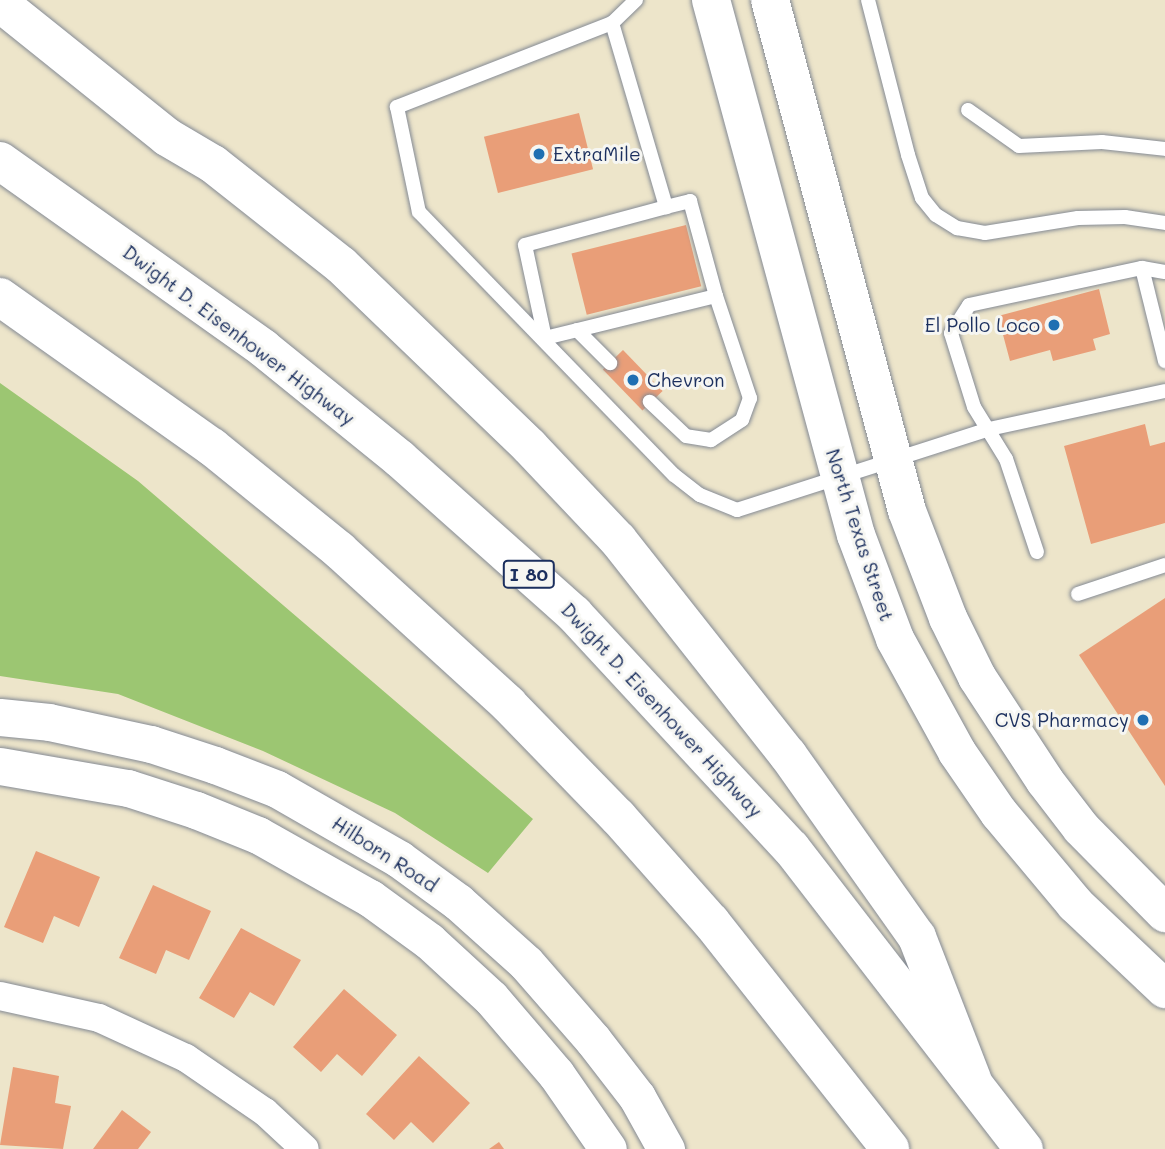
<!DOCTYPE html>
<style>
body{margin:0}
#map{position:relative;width:1165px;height:1149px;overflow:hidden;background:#ede5ca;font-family:Mali,sans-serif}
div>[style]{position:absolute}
.green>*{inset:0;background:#9cc672}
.building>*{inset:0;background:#e99e78;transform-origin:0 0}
.roads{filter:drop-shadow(0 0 2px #848a94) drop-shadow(0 0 2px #848a94)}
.service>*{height:14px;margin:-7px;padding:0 7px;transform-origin:7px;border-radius:7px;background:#fff}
.minor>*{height:28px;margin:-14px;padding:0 14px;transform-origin:14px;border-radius:14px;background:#fff}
.tertiary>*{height:37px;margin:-18.5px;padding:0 18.5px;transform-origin:18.5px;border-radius:18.5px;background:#fff}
.secondary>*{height:38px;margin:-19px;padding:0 19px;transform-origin:19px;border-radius:19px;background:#fff}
.motorway>*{height:38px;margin:-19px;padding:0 19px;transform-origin:19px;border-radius:19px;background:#fff}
.dots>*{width:19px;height:19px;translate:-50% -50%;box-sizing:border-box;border:4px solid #f6f6f2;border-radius:50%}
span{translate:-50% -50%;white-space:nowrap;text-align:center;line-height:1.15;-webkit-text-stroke:6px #f6f6f2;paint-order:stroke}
.shield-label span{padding:2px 5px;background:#f6f6f2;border:2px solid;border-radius:5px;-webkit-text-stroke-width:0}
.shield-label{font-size:18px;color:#1b2f5e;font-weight:700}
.poi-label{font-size:19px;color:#1b2f5e}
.left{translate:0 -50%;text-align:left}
.right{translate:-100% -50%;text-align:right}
.street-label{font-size:19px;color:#1b2f5e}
</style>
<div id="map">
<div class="green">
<div style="clip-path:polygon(0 383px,138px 481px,533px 819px,488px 873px,395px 813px,263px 751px,118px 694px,0 676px)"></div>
</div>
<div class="building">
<div style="left:579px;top:113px;width:58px;height:98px;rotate:76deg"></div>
<div style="left:686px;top:225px;width:63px;height:118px;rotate:76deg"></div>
<div style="clip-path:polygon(1099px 289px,1110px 334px,1093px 339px,1096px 350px,1053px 361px,1050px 350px,1010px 361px,998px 316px)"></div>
<div style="left:623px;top:350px;width:57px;height:28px;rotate:46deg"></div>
<div style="clip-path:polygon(1145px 424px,1150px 446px,1165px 442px,1165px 523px,1091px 544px,1064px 446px)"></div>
<div style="clip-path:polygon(1165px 598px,1165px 786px,1079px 655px)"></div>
<div style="clip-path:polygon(36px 851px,100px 877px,79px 927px,54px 916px,43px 943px,4px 927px)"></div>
<div style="clip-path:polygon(153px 885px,211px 911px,189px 960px,166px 950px,156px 974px,119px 958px)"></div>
<div style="clip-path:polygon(241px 928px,301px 960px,274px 1006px,250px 992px,234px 1018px,199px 998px)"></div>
<div style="clip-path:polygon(344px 989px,397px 1035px,362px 1076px,337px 1054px,321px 1072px,293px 1047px)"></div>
<div style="clip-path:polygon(419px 1056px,470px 1103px,433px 1143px,411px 1122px,394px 1140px,366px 1114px)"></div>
<div style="clip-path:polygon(13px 1067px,59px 1076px,55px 1103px,71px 1106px,63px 1149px,0 1145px)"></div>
<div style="clip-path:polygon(122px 1110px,151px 1132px,138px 1149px,93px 1149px)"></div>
<div style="clip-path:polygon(499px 1142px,504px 1149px,489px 1149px)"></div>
</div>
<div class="roads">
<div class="service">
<div style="left:636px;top:0;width:33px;rotate:136deg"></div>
<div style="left:612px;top:23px;width:231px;rotate:158.7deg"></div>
<div style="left:397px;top:107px;width:107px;rotate:78.2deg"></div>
<div style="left:419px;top:212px;width:366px;rotate:45.9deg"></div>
<div style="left:674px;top:475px;width:33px;rotate:38deg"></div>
<div style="left:700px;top:495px;width:40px;rotate:22deg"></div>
<div style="left:737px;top:510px;width:265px;rotate:-17.8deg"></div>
<div style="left:989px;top:429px;width:180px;rotate:-12.2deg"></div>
<div style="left:868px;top:0;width:160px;rotate:75.5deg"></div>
<div style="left:908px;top:155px;width:45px;rotate:72deg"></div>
<div style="left:922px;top:198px;width:22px;rotate:51deg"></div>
<div style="left:936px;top:215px;width:25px;rotate:32deg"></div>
<div style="left:957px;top:228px;width:28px;rotate:10deg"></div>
<div style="left:985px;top:233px;width:94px;rotate:-9.2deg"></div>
<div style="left:1078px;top:218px;width:47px;rotate:-1.2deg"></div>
<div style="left:1125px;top:217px;width:40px;rotate:8.5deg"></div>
<div style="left:612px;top:23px;width:192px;rotate:73.6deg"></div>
<div style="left:666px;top:207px;width:146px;rotate:164.9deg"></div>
<div style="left:525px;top:245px;width:95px;rotate:77.9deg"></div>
<div style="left:545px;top:338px;width:176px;rotate:-13.8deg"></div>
<div style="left:716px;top:296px;width:108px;rotate:71.6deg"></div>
<div style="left:750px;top:398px;width:23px;rotate:110deg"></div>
<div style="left:742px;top:420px;width:37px;rotate:147deg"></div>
<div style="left:711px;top:440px;width:25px;rotate:-171deg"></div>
<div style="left:686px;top:436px;width:50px;rotate:-136.6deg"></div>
<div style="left:968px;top:110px;width:62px;rotate:35.2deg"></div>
<div style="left:1019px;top:146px;width:83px;rotate:-2.8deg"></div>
<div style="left:1102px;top:142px;width:63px;rotate:6.3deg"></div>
<div style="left:666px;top:207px;width:25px;rotate:-14deg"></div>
<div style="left:690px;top:201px;width:98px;rotate:74.7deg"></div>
<div style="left:1142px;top:268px;width:96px;rotate:76.1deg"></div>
<div style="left:577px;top:330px;width:47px;rotate:45deg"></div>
<div style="left:1037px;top:552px;width:98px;rotate:-108.4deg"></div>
<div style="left:1006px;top:459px;width:61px;rotate:-121.6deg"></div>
<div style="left:974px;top:407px;width:77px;rotate:-107.3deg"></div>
<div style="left:951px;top:333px;width:33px;rotate:-57deg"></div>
<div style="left:969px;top:305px;width:177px;rotate:-12.1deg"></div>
<div style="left:1142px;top:268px;width:23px;rotate:10deg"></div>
<div style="left:1078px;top:594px;width:92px;rotate:-18.4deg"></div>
</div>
<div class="minor">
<div style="left:0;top:996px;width:101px;rotate:12.5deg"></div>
<div style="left:99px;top:1018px;width:96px;rotate:24.7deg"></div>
<div style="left:186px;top:1058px;width:96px;rotate:34.4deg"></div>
<div style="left:265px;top:1112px;width:54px;rotate:42.8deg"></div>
</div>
<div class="tertiary">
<div style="left:0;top:717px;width:49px;rotate:5.8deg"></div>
<div style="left:49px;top:722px;width:104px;rotate:12.2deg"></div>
<div style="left:151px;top:744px;width:67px;rotate:18.2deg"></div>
<div style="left:215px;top:765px;width:66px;rotate:21.2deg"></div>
<div style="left:277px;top:789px;width:141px;rotate:29.8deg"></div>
<div style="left:399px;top:859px;width:73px;rotate:36.1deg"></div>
<div style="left:458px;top:902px;width:91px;rotate:41.9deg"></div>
<div style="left:526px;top:963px;width:102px;rotate:49deg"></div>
<div style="left:593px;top:1040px;width:72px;rotate:52.3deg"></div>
<div style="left:637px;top:1097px;width:60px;rotate:60.9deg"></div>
<div style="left:0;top:766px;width:130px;rotate:9.8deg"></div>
<div style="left:128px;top:788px;width:71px;rotate:17.9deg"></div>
<div style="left:196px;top:810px;width:67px;rotate:22deg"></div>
<div style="left:258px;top:835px;width:129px;rotate:29.4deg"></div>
<div style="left:370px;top:898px;width:73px;rotate:36.1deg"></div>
<div style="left:429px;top:941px;width:84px;rotate:42.6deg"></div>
<div style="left:491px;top:998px;width:100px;rotate:49.5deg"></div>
<div style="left:556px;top:1074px;width:91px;rotate:55.3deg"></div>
</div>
<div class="secondary">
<div style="left:711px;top:0;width:554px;rotate:74.84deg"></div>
<div style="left:856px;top:535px;width:111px;rotate:69.4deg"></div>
<div style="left:895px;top:639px;width:129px;rotate:61.2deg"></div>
<div style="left:957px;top:752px;width:74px;rotate:55.5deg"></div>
<div style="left:999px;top:813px;width:119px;rotate:50.1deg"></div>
<div style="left:1075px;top:904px;width:124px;rotate:43.4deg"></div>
<div style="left:770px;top:0;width:529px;rotate:74.99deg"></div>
<div style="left:907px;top:511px;width:115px;rotate:69deg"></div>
<div style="left:948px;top:618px;width:66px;rotate:63.8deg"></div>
<div style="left:977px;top:677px;width:124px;rotate:56.8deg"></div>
<div style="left:1045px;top:781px;width:59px;rotate:52.5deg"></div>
<div style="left:1081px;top:828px;width:120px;rotate:45.3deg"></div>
</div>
<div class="motorway">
<div style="left:0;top:3px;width:214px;rotate:38.7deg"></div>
<div style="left:167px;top:137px;width:53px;rotate:30.4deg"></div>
<div style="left:213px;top:164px;width:163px;rotate:38.3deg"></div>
<div style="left:341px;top:265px;width:262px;rotate:43.9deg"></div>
<div style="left:530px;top:447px;width:128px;rotate:46.6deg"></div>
<div style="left:618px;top:540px;width:274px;rotate:51.7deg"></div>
<div style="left:788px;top:755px;width:223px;rotate:54.7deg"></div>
<div style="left:917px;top:937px;width:152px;rotate:68.8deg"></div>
<div style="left:0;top:161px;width:323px;rotate:35.4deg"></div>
<div style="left:263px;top:348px;width:176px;rotate:39deg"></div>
<div style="left:400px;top:459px;width:233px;rotate:41.7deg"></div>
<div style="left:574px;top:614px;width:319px;rotate:47.2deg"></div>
<div style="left:791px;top:848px;width:381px;rotate:52.3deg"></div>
<div style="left:0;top:297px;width:260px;rotate:35.3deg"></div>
<div style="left:212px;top:447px;width:164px;rotate:39deg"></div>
<div style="left:339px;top:550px;width:229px;rotate:42.3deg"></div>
<div style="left:508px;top:704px;width:158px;rotate:45.8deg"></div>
<div style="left:618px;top:817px;width:140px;rotate:48.5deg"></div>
<div style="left:711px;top:922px;width:289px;rotate:51.7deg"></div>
</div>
</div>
<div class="dots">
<div style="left:539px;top:154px;background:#1f6fb2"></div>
<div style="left:1054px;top:325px;background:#1f6fb2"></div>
<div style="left:633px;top:380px;background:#1f6fb2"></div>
<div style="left:1143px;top:720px;background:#1f6fb2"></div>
</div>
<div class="shield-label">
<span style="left:529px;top:574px">I 80</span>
</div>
<div class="poi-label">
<span class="left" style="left:553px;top:154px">ExtraMile</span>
<span class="right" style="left:1040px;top:325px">El Pollo Loco</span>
<span class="left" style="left:647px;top:380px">Chevron</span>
<span class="right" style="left:1129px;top:720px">CVS Pharmacy</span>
</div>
<div class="street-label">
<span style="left:239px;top:335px;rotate:37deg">Dwight D. Eisenhower Highway</span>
<span style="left:860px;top:535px;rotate:72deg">North Texas Street</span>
<span style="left:662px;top:710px;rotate:47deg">Dwight D. Eisenhower Highway</span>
<span style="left:385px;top:854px;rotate:33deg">Hilborn Road</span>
</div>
</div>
